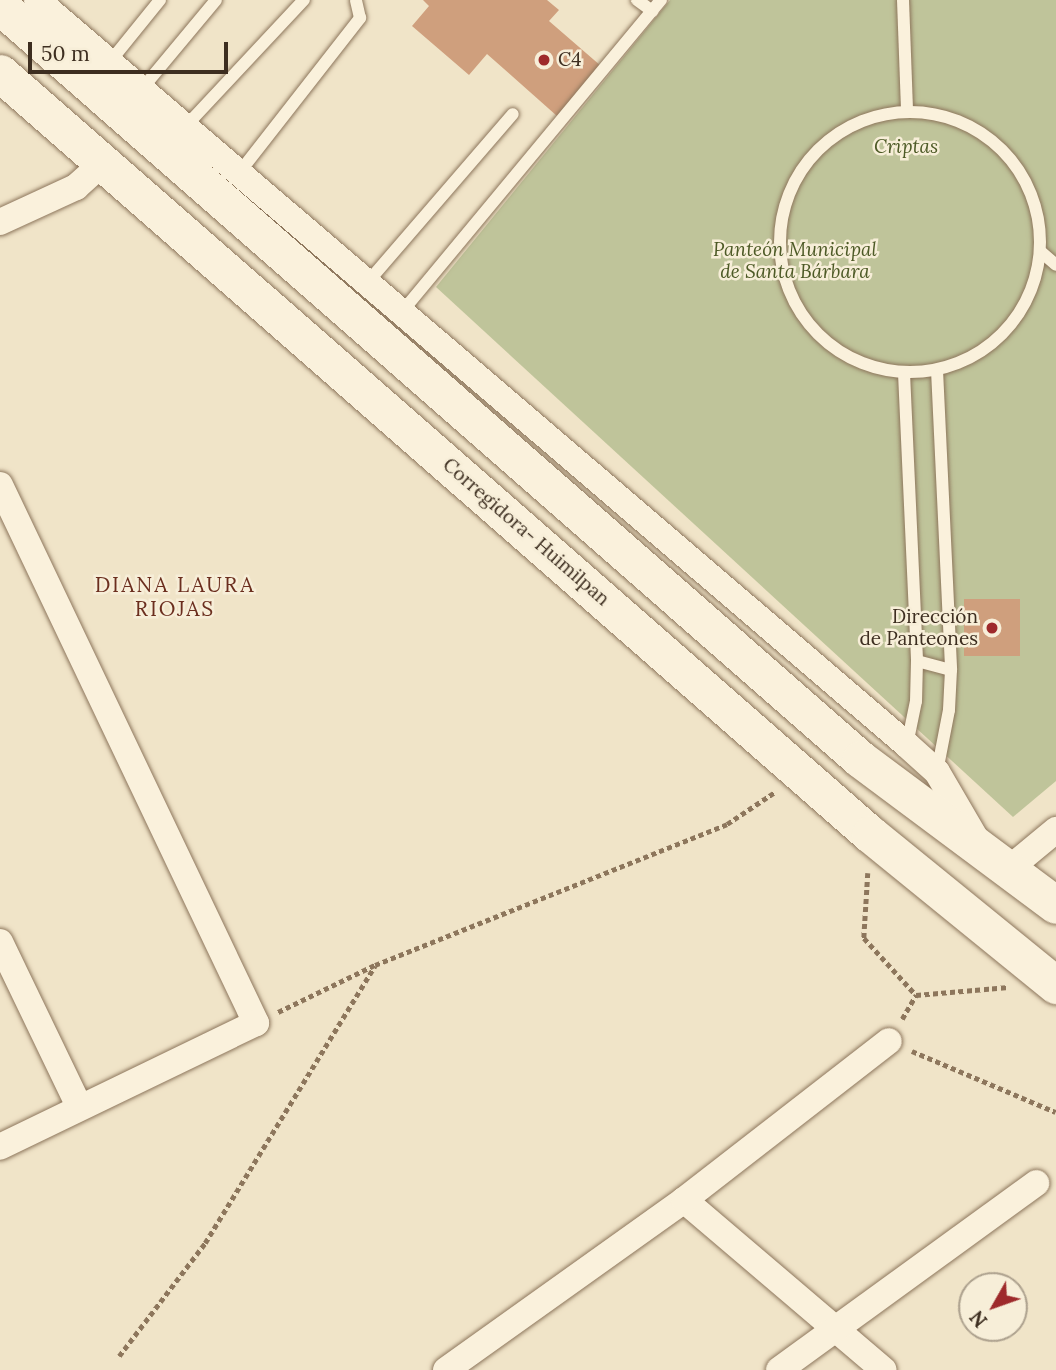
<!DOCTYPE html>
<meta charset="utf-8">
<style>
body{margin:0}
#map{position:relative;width:1056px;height:1370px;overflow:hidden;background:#f0e4c8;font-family:Lora,serif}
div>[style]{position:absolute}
.cemetery>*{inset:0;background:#bfc49a}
.building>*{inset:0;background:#cf9f7d;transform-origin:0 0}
.path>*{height:4.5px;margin-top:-2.25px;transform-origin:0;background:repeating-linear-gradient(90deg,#8d765c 0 5px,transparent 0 8.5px)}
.roads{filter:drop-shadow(0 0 2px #8d765c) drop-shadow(0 0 2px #8d765c)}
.service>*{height:12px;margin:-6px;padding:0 6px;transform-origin:6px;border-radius:6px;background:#faf1dc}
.service>.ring{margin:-6px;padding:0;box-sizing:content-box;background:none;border:12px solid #faf1dc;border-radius:50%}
.minor>*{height:26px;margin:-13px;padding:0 13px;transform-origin:13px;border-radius:13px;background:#faf1dc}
.secondary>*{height:37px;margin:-18.5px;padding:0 18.5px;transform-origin:18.5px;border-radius:18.5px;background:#faf1dc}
.dots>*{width:19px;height:19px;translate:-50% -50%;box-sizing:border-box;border:4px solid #f7eed8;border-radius:50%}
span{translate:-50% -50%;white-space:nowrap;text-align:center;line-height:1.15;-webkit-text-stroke:5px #f7eed8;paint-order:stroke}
.poi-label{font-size:19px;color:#3d2e20}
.left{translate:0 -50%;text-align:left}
.right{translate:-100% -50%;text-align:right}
.park-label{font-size:19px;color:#4d5a26;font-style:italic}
.street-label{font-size:19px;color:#3d2e20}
.neighbourhood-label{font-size:21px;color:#6b2e1e;letter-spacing:2px}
.north{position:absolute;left:958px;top:1272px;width:70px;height:70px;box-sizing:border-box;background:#f7eed8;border:2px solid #ada18e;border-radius:50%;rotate:230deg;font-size:19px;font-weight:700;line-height:28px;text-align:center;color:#3d2e20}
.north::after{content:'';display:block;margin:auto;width:24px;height:32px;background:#9e2a2b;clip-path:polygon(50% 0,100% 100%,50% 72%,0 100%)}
.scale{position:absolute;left:28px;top:42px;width:200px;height:32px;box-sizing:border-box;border:4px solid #3d2e20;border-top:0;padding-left:9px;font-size:21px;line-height:24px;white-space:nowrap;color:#3d2e20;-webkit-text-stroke:5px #f7eed8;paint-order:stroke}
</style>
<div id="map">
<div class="cemetery">
<div style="clip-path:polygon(670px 0,1056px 0,1056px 781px,1013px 817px,436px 287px)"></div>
</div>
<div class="building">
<div style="clip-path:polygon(423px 0,547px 0,559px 10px,549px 21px,601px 66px,557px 116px,487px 54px,469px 75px,412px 26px,429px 6px)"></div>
<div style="left:964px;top:599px;width:56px;height:57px"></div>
</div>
<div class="path">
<div style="left:868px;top:873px;width:65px;rotate:93.5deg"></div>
<div style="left:864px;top:938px;width:77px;rotate:47.6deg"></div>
<div style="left:916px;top:995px;width:93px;rotate:-4.9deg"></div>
<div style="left:278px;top:1012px;width:108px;rotate:-25.9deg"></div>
<div style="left:375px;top:965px;width:379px;rotate:-21.8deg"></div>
<div style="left:727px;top:824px;width:58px;rotate:-33.7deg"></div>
<div style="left:902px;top:1019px;width:28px;rotate:-60deg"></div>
<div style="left:912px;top:1051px;width:156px;rotate:23deg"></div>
<div style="left:119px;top:1356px;width:142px;rotate:-52.7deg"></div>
<div style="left:205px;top:1243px;width:325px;rotate:-58.5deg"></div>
</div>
<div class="roads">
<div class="service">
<div style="left:637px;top:0;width:19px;rotate:36deg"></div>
<div style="left:903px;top:0;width:111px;rotate:87.9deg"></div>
<div style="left:109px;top:63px;width:81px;rotate:-51deg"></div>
<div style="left:141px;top:90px;width:117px;rotate:-50.2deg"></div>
<div class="ring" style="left:780px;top:112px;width:248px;height:248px"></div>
<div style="left:185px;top:127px;width:174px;rotate:-46.9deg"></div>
<div style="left:239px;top:173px;width:197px;rotate:-52deg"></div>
<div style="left:360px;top:18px;width:18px;rotate:-103deg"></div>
<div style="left:1040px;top:251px;width:21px;rotate:41deg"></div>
<div style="left:367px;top:283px;width:223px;rotate:-49.2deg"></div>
<div style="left:401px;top:313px;width:407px;rotate:-50.3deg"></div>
<div style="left:937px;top:370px;width:300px;rotate:87.3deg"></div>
<div style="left:951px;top:670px;width:40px;rotate:92.9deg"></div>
<div style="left:949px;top:710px;width:63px;rotate:101deg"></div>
<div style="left:904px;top:373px;width:288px;rotate:87.4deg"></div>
<div style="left:917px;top:661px;width:40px;rotate:91.4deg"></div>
<div style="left:916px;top:701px;width:45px;rotate:101.6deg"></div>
<div style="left:917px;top:661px;width:35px;rotate:15deg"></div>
</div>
<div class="minor">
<div style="left:37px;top:0;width:1145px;rotate:40.57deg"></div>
<div style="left:907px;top:745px;width:40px;rotate:42deg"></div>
<div style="left:937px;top:772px;width:78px;rotate:59.8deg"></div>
<div style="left:0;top:222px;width:84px;rotate:-24.7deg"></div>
<div style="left:76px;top:187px;width:38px;rotate:-42deg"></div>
<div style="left:0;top:485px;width:596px;rotate:64.55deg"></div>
<div style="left:256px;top:1023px;width:284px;rotate:154.2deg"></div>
<div style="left:1010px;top:868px;width:60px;rotate:-39.6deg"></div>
<div style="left:0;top:942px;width:182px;rotate:64.3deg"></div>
<div style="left:684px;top:1200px;width:262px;rotate:40.4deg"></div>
<div style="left:446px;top:1370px;width:292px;rotate:-35.5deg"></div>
<div style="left:684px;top:1200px;width:259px;rotate:-37.8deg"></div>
<div style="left:779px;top:1370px;width:318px;rotate:-36deg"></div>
</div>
<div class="secondary">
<div style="left:0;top:6px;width:1143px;rotate:41.2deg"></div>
<div style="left:860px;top:759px;width:244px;rotate:36.7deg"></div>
<div style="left:0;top:73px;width:1156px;rotate:41.18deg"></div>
<div style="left:870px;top:834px;width:240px;rotate:39.1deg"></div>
</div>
</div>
<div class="dots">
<div style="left:544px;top:60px;background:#9e2a2b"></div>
<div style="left:992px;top:628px;background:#9e2a2b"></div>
</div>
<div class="poi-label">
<span class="left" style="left:558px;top:60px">C4</span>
<span class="right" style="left:978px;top:628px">Dirección<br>de Panteones</span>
</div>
<div class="park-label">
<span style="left:906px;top:147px">Criptas</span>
<span style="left:795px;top:261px">Panteón Municipal<br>de Santa Bárbara</span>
</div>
<div class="street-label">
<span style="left:526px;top:532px;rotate:41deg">Corregidora- Huimilpan</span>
</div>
<div class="neighbourhood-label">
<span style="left:175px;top:597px">DIANA LAURA<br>RIOJAS</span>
</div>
<div class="north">N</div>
<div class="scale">50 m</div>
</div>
